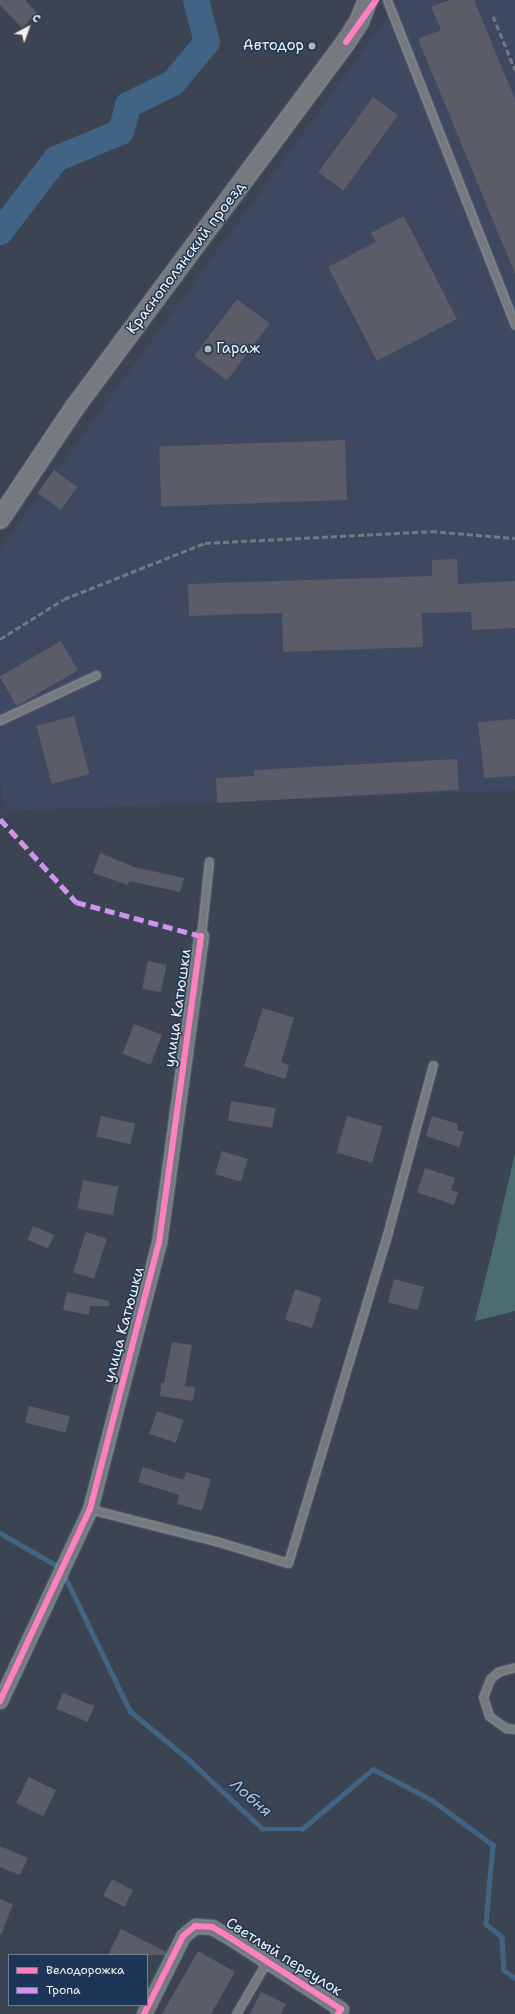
<!DOCTYPE html>
<meta charset="utf-8">
<style>
body{margin:0}
#map{position:relative;width:515px;height:2014px;overflow:hidden;background:#3c4454;font-family:"Shantell Sans",sans-serif}
div>[style]{position:absolute}
.built>*{inset:0;background:#3f4861}
.green>*{inset:0;background:#4b6d71}
.stream>*{height:4.5px;margin:-2.25px;padding:0 2.25px;transform-origin:2.25px;border-radius:2.25px;background:#416484}
.river>*{height:26px;margin:-13px;padding:0 13px;transform-origin:13px;border-radius:13px;background:#416484}
.building>*{inset:0;background:#5a5c67;transform-origin:0 0}
.roads{filter:drop-shadow(0 0 1px #9fa2a8) drop-shadow(0 0 1px #9fa2a8)}
.service>*{height:7px;margin:-3.5px;padding:0 3.5px;transform-origin:3.5px;border-radius:3.5px;background:#767a7f}
.minor>*{height:13px;margin:-6.5px;padding:0 6.5px;transform-origin:6.5px;border-radius:6.5px;background:#767a7f}
.secondary>*{height:18px;margin:-9px;padding:0 9px;transform-origin:9px;border-radius:9px;background:#767a7f}
.rail>*{height:3px;margin-top:-1.5px;transform-origin:0;background:repeating-linear-gradient(90deg,#73787f 0 6px,transparent 0 9px)}
.quiet>*{height:5px;margin-top:-2.5px;transform-origin:0;background:repeating-linear-gradient(90deg,#d193ec 0 10px,transparent 0 15px)}
.cycleway>*{height:6px;margin:-3px;padding:0 3px;transform-origin:3px;border-radius:3px;background:#ff80c0}
.dots>*{width:11px;height:11px;translate:-50% -50%;box-sizing:border-box;border:2px solid #1d3557;border-radius:50%}
span{translate:-50% -50%;white-space:nowrap;text-align:center;line-height:1.15;-webkit-text-stroke:3px #1d3557;paint-order:stroke}
.poi-label{font-size:15px;color:#f4f1e8}
.right{translate:-100% -50%;text-align:right}
.left{translate:0 -50%;text-align:left}
.street-label{font-size:15px;color:#f4f1e8}
.water-label{font-size:16px;color:#b6c1c7;font-style:italic}
.legend{position:absolute;left:8px;top:1954px;width:140px;height:52px;box-sizing:border-box;background:#1d3557;border:1px solid #738091;margin:0;padding:5px 7px;list-style:none;font-size:12px;color:#f4f1e8}
.legend li{display:flex;align-items:center;gap:8px;height:20px}
.legend b{width:20px;border:1px solid #738091}
.north{position:absolute;left:8px;top:8px;width:40px;height:40px;-webkit-text-stroke:3px #1d3557;paint-order:stroke;rotate:41deg;font-size:11px;font-weight:700;line-height:16px;text-align:center;color:#f4f1e8}
.north::after{content:'';display:block;margin:auto;width:14px;height:18px;background:#f4f1e8;clip-path:polygon(50% 0,100% 100%,50% 72%,0 100%)}
</style>
<div id="map">
<div class="built">
<div style="clip-path:polygon(400px 0,515px 0,515px 790px,5px 811px,0 779px,0 549px)"></div>
</div>
<div class="green">
<div style="clip-path:polygon(515px 1153px,515px 1311px,475px 1321px,497px 1231px)"></div>
</div>
<div class="stream">
<div style="left:0;top:1533px;width:70px;rotate:29.8deg"></div>
<div style="left:61px;top:1568px;width:159px;rotate:64.2deg"></div>
<div style="left:130px;top:1711px;width:72px;rotate:39.4deg"></div>
<div style="left:186px;top:1757px;width:105px;rotate:43.1deg"></div>
<div style="left:263px;top:1829px;width:39px"></div>
<div style="left:302px;top:1829px;width:93px;rotate:-40.2deg"></div>
<div style="left:373px;top:1769px;width:67px;rotate:27.7deg"></div>
<div style="left:432px;top:1800px;width:76px;rotate:36.4deg"></div>
<div style="left:493px;top:1845px;width:79px;rotate:95.1deg"></div>
<div style="left:486px;top:1924px;width:21px;rotate:39deg"></div>
<div style="left:502px;top:1937px;width:33px;rotate:87deg"></div>
<div style="left:504px;top:1970px;width:14px;rotate:36deg"></div>
</div>
<div class="river">
<div style="left:0;top:232px;width:92px;rotate:-52.5deg"></div>
<div style="left:56px;top:159px;width:70px;rotate:-22.6deg"></div>
<div style="left:121px;top:132px;width:28px;rotate:-75deg"></div>
<div style="left:128px;top:105px;width:50px;rotate:-26.1deg"></div>
<div style="left:173px;top:83px;width:53px;rotate:-50.3deg"></div>
<div style="left:207px;top:42px;width:43px;rotate:-104.7deg"></div>
</div>
<div class="building">
<div style="clip-path:polygon(0 0,25px 0,37px 13px,22px 28px,0 5px)"></div>
<div style="clip-path:polygon(449px 0,474px 0,515px 99px,515px 274px,418px 39px,441px 30px,431px 7px)"></div>
<div style="left:373px;top:97px;width:31px;height:93px;rotate:36deg"></div>
<div style="clip-path:polygon(404px 216px,457px 319px,377px 361px,328px 267px,376px 242px,371px 233px)"></div>
<div style="left:237px;top:299px;width:41px;height:71px;rotate:37deg"></div>
<div style="left:345px;top:440px;width:60px;height:186px;rotate:88deg"></div>
<div style="left:54px;top:470px;width:29px;height:28px;rotate:36deg"></div>
<div style="clip-path:polygon(457px 559px,458px 584px,515px 581px,515px 628px,472px 630px,471px 612px,422px 613px,423px 647px,283px 652px,282px 613px,189px 616px,188px 584px,432px 576px,432px 560px)"></div>
<div style="left:61px;top:641px;width:34px;height:71px;rotate:60deg"></div>
<div style="left:74px;top:716px;width:60px;height:39px;rotate:75deg"></div>
<div style="clip-path:polygon(515px 719px,515px 776px,484px 778px,478px 722px)"></div>
<div style="clip-path:polygon(457px 759px,459px 790px,217px 803px,216px 778px,254px 776px,254px 770px)"></div>
<div style="clip-path:polygon(100px 853px,134px 867px,184px 878px,180px 892px,129px 881px,128px 885px,93px 873px)"></div>
<div style="left:148px;top:961px;width:19px;height:28px;rotate:12deg"></div>
<div style="clip-path:polygon(263px 1008px,294px 1018px,281px 1062px,289px 1065px,285px 1079px,244px 1066px)"></div>
<div style="left:134px;top:1024px;width:30px;height:32px;rotate:21deg"></div>
<div style="left:231px;top:1101px;width:45px;height:20px;rotate:9deg"></div>
<div style="left:101px;top:1116px;width:35px;height:21px;rotate:13deg"></div>
<div style="left:347px;top:1116px;width:37px;height:38px;rotate:16deg"></div>
<div style="clip-path:polygon(432px 1116px,458px 1124px,457px 1130px,464px 1132px,459px 1147px,426px 1136px)"></div>
<div style="left:222px;top:1151px;width:27px;height:24px;rotate:17deg"></div>
<div style="clip-path:polygon(425px 1168px,455px 1178px,451px 1190px,458px 1192px,454px 1205px,417px 1192px)"></div>
<div style="left:83px;top:1180px;width:36px;height:29px;rotate:11deg"></div>
<div style="left:33px;top:1226px;width:23px;height:15px;rotate:23deg"></div>
<div style="left:86px;top:1232px;width:22px;height:42px;rotate:18deg"></div>
<div style="left:394px;top:1279px;width:31px;height:24px;rotate:15deg"></div>
<div style="left:295px;top:1289px;width:28px;height:32px;rotate:18deg"></div>
<div style="clip-path:polygon(67px 1292px,109px 1301px,109px 1306px,90px 1306px,89px 1315px,63px 1310px)"></div>
<div style="clip-path:polygon(172px 1342px,192px 1345px,185px 1386px,195px 1387px,193px 1401px,160px 1396px,161px 1383px,164px 1383px)"></div>
<div style="left:29px;top:1406px;width:42px;height:17px;rotate:14deg"></div>
<div style="left:157px;top:1411px;width:28px;height:24px;rotate:19deg"></div>
<div style="clip-path:polygon(143px 1467px,183px 1480px,186px 1472px,211px 1479px,202px 1511px,177px 1504px,179px 1495px,138px 1482px)"></div>
<div style="left:63px;top:1693px;width:34px;height:17px;rotate:23deg"></div>
<div style="left:29px;top:1777px;width:30px;height:29px;rotate:26deg"></div>
<div style="clip-path:polygon(0 1846px,28px 1858px,20px 1875px,0 1867px)"></div>
<div style="left:112px;top:1879px;width:24px;height:19px;rotate:28deg"></div>
<div style="clip-path:polygon(0 1899px,13px 1904px,1px 1935px,0 1934px)"></div>
<div style="clip-path:polygon(121px 1929px,166px 1952px,165px 1955px,108px 1955px)"></div>
<div style="clip-path:polygon(198px 1951px,235px 1972px,211px 2014px,162px 2014px)"></div>
<div style="clip-path:polygon(261px 1992px,286px 2004px,281px 2014px,250px 2014px)"></div>
</div>
<div class="roads">
<div class="service">
<div style="left:387px;top:0;width:349px;rotate:68.5deg"></div>
<div style="left:0;top:720px;width:106px;rotate:-25.1deg"></div>
<div style="left:201px;top:936px;width:75px;rotate:-83.9deg"></div>
<div style="left:90px;top:1509px;width:130px;rotate:14.3deg"></div>
<div style="left:216px;top:1541px;width:75px;rotate:17deg"></div>
<div style="left:288px;top:1563px;width:343px;rotate:-73.2deg"></div>
<div style="left:387px;top:1235px;width:176px;rotate:-74.9deg"></div>
<div style="left:515px;top:1667px;width:18px;rotate:164deg"></div>
<div style="left:498px;top:1672px;width:11px;rotate:139deg"></div>
<div style="left:490px;top:1679px;width:19px;rotate:111deg"></div>
<div style="left:483px;top:1697px;width:20px;rotate:72deg"></div>
<div style="left:489px;top:1716px;width:21px;rotate:35deg"></div>
<div style="left:506px;top:1728px;width:9px;rotate:6deg"></div>
<div style="left:236px;top:2014px;width:61px;rotate:-59.7deg"></div>
</div>
<div class="minor">
<div style="left:0;top:1701px;width:212px;rotate:-64.9deg"></div>
<div style="left:90px;top:1509px;width:275px;rotate:-75.5deg"></div>
<div style="left:159px;top:1243px;width:310px;rotate:-82.2deg"></div>
<div style="left:144px;top:2014px;width:87px;rotate:-63.4deg"></div>
<div style="left:183px;top:1936px;width:16px;rotate:-40deg"></div>
<div style="left:195px;top:1926px;width:17px;rotate:3deg"></div>
<div style="left:212px;top:1927px;width:16px;rotate:30deg"></div>
<div style="left:226px;top:1935px;width:137px;rotate:32.8deg"></div>
<div style="left:341px;top:2009px;width:6px;rotate:121deg"></div>
</div>
<div class="secondary">
<div style="left:0;top:519px;width:135px;rotate:-56.2deg"></div>
<div style="left:75px;top:407px;width:455px;rotate:-53.4deg"></div>
<div style="left:346px;top:42px;width:24px;rotate:-57deg"></div>
<div style="left:359px;top:22px;width:24px;rotate:-68deg"></div>
</div>
</div>
<div class="rail">
<div style="left:493px;top:16px;width:58px;rotate:67.8deg"></div>
<div style="left:0;top:639px;width:75px;rotate:-32deg"></div>
<div style="left:64px;top:599px;width:152px;rotate:-21.7deg"></div>
<div style="left:205px;top:543px;width:226px;rotate:-3deg"></div>
<div style="left:431px;top:531px;width:84px;rotate:4.8deg"></div>
</div>
<div class="quiet">
<div style="left:0;top:819px;width:113px;rotate:47.5deg"></div>
<div style="left:76px;top:902px;width:130px;rotate:15.2deg"></div>
</div>
<div class="cycleway">
<div style="left:346px;top:42px;width:52px;rotate:-54.5deg"></div>
<div style="left:0;top:1701px;width:212px;rotate:-64.9deg"></div>
<div style="left:90px;top:1509px;width:275px;rotate:-75.5deg"></div>
<div style="left:159px;top:1243px;width:310px;rotate:-82.2deg"></div>
<div style="left:144px;top:2014px;width:87px;rotate:-63.4deg"></div>
<div style="left:183px;top:1936px;width:16px;rotate:-40deg"></div>
<div style="left:195px;top:1926px;width:17px;rotate:3deg"></div>
<div style="left:212px;top:1927px;width:16px;rotate:30deg"></div>
<div style="left:226px;top:1935px;width:137px;rotate:32.8deg"></div>
<div style="left:341px;top:2009px;width:6px;rotate:121deg"></div>
</div>
<div class="dots">
<div style="left:312px;top:46px;background:#b4b4b4"></div>
<div style="left:208px;top:349px;background:#b4b4b4"></div>
</div>
<div class="poi-label">
<span class="right" style="left:304px;top:46px">Автодор</span>
<span class="left" style="left:216px;top:349px">Гараж</span>
</div>
<div class="street-label">
<span style="left:186px;top:258px;rotate:-53deg">Краснополянский проезд</span>
<span style="left:178px;top:1008px;rotate:-82deg">улица Катюшки</span>
<span style="left:124px;top:1325px;rotate:-75deg">улица Катюшки</span>
<span style="left:284px;top:1957px;rotate:32deg">Светлый переулок</span>
</div>
<div class="water-label">
<span style="left:251px;top:1798px;rotate:41deg">Лобня</span>
</div>
<ul class="legend">
<li><b style="height:5px;background:#ff80c0"></b>Велодорожка</li>
<li><b style="height:5px;background:#d193ec"></b>Тропа</li>
</ul>
<div class="north">С</div>
</div>
